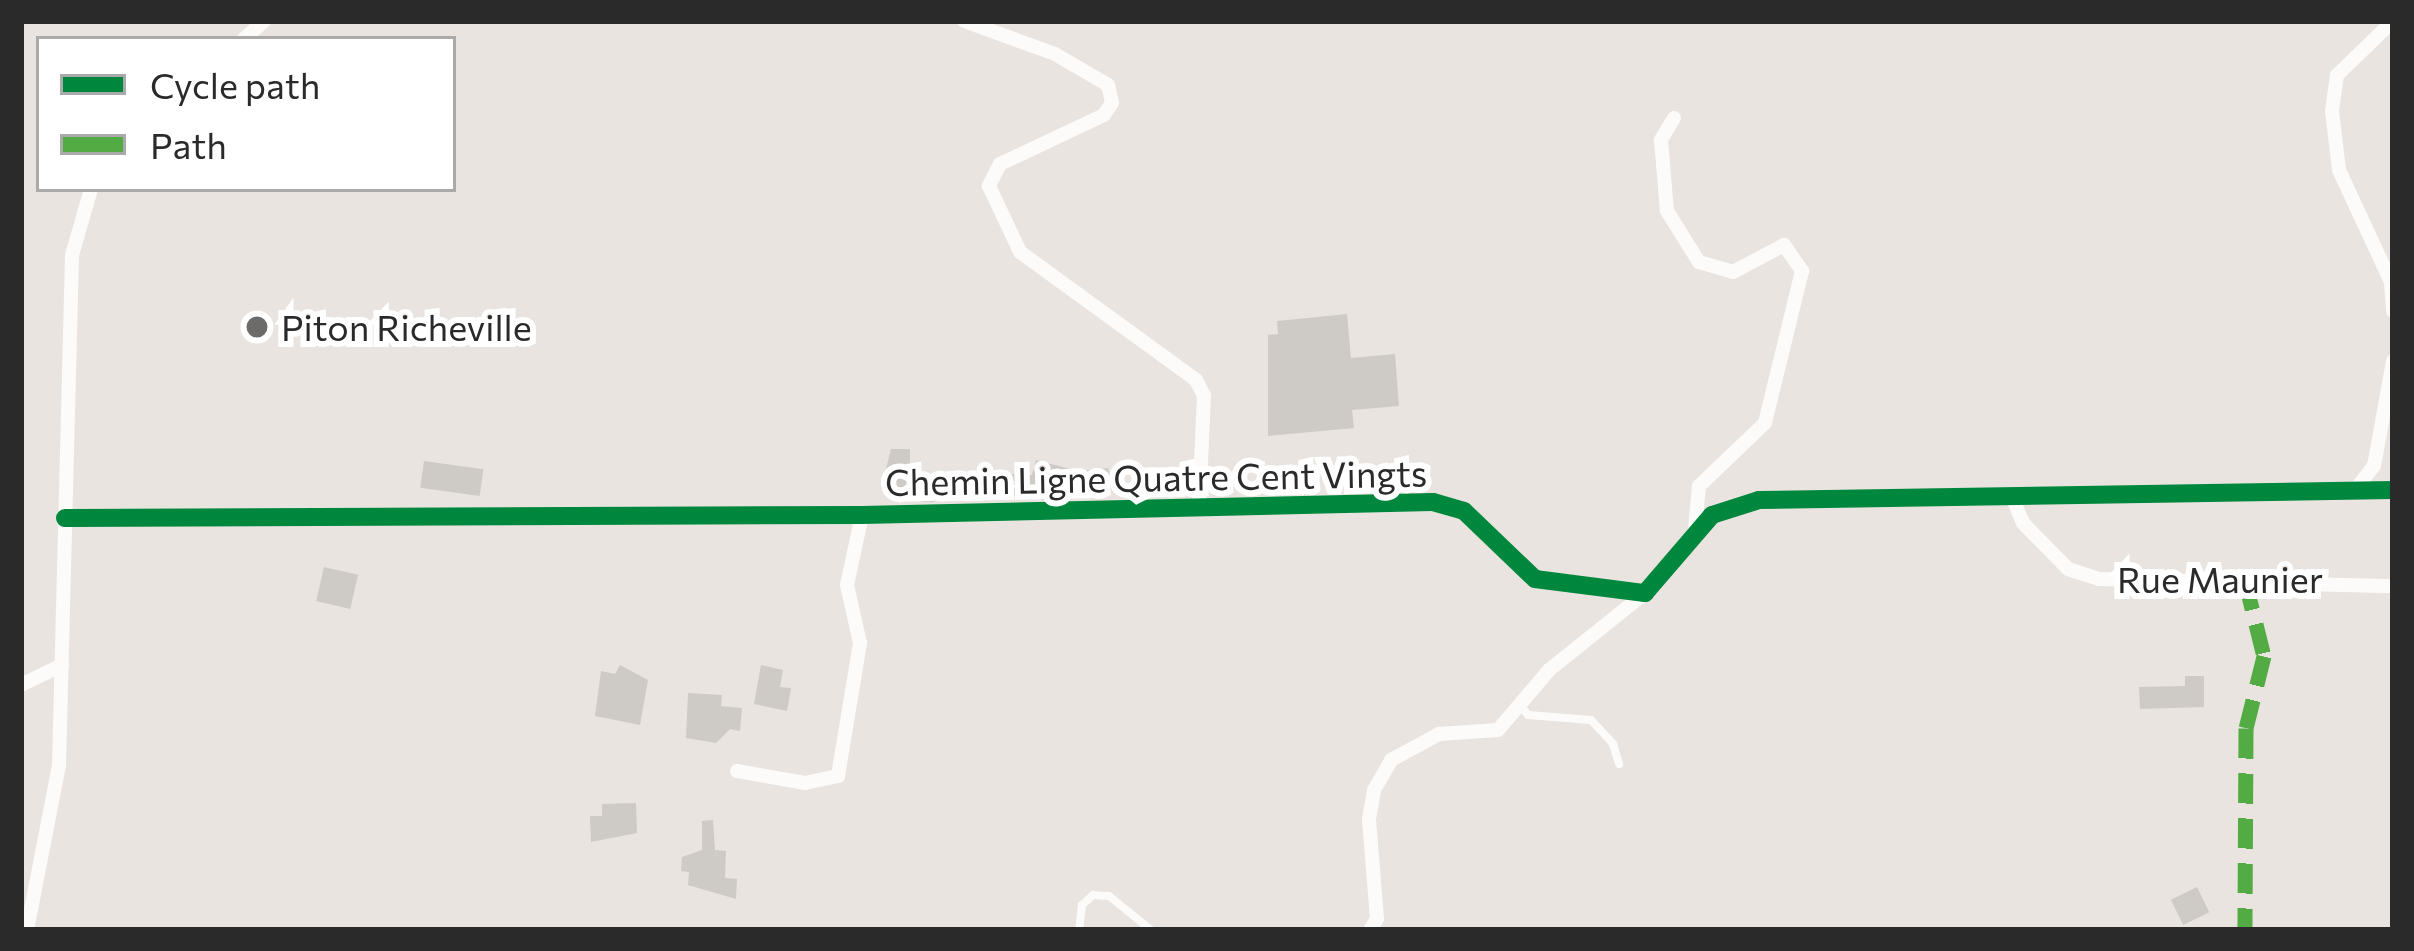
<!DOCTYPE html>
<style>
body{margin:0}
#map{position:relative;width:2414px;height:951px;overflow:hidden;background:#e9e4df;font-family:Commissioner,sans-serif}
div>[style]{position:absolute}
.building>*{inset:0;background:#cecac6;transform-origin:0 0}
.service>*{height:8px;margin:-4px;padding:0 4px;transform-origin:4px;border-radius:4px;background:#fcfbfa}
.minor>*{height:14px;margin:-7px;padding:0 7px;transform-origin:7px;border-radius:7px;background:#fcfbfa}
.quiet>*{height:15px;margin-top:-7.5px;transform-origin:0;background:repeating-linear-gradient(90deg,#53ab44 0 30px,transparent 0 45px)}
.cycleway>*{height:18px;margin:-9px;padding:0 9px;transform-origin:9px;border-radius:9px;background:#00873e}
.dots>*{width:33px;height:33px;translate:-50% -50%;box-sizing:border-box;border:6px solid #fff;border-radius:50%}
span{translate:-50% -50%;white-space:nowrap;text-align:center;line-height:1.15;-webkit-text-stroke:12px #fff;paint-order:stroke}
.poi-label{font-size:36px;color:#2a2a2a}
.left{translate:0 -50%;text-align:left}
.street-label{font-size:36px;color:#2a2a2a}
.frame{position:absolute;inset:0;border:24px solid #2a2a2a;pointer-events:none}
.legend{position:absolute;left:36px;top:36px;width:420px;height:156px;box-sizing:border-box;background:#fff;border:3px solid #aaa;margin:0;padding:15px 21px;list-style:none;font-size:36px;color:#2a2a2a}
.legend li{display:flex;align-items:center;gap:24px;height:60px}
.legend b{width:60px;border:3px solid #aaa}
</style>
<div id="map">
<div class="building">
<div style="clip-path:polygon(1347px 314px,1351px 358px,1395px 354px,1399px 406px,1352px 410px,1354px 428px,1268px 436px,1268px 335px,1278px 334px,1277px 321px)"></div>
<div style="clip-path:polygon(891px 449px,910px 449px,910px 476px,948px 491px,931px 491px,934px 502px,921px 502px,921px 490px,881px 489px)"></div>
<div style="clip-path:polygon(1036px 460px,1078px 471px,1108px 468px,1114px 489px,1059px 482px,1044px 500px,972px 489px,976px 473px,1032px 475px)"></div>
<div style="left:424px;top:461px;width:60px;height:27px;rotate:8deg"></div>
<div style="left:324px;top:567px;width:35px;height:35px;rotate:13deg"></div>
<div style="clip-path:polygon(620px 665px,648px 680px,640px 725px,595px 716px,601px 671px,615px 674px)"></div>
<div style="clip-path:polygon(761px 665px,783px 670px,780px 687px,791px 688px,787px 711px,754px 704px)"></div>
<div style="clip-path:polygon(2185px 676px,2204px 676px,2204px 707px,2140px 709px,2139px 687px,2185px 686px)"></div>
<div style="clip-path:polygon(688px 693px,722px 695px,721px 706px,742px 708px,740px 731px,730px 729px,716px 743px,686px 738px)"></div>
<div style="clip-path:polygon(636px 803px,637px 833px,591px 842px,590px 816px,602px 816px,602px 804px)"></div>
<div style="clip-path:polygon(713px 820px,715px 850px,726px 851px,725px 878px,737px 879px,736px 899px,688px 885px,689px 872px,681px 871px,682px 857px,702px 850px,702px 821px)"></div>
<div style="left:2197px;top:887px;width:28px;height:29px;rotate:64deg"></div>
</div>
<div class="service">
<div style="left:1521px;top:706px;width:11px;rotate:52deg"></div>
<div style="left:1528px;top:715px;width:63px;rotate:4.5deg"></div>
<div style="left:1591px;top:720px;width:33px;rotate:47deg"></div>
<div style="left:1613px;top:744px;width:21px;rotate:73deg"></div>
<div style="left:1079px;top:930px;width:25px;rotate:-83deg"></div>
<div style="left:1082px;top:905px;width:15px;rotate:-42deg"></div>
<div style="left:1093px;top:895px;width:16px;rotate:4deg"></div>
<div style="left:1109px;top:896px;width:54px;rotate:39deg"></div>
</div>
<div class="minor">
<div style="left:964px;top:21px;width:97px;rotate:19.9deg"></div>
<div style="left:1055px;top:54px;width:61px;rotate:30.3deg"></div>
<div style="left:1108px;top:85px;width:18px;rotate:77deg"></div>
<div style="left:1112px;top:103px;width:14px;rotate:124deg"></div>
<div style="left:1104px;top:115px;width:115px;rotate:154.8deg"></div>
<div style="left:1000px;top:164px;width:25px;rotate:117deg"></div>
<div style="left:989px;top:186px;width:73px;rotate:64.8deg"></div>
<div style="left:1020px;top:252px;width:218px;rotate:36deg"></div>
<div style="left:1196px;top:380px;width:18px;rotate:63deg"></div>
<div style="left:1204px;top:396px;width:112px;rotate:92.6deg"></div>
<div style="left:2393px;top:21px;width:78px;rotate:136deg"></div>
<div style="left:2337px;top:75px;width:36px;rotate:98deg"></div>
<div style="left:2332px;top:111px;width:59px;rotate:83.2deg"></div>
<div style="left:2339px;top:170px;width:123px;rotate:65.1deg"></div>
<div style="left:2391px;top:282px;width:29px;rotate:86deg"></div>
<div style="left:244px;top:39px;width:27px;rotate:-42deg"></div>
<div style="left:1674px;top:118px;width:26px;rotate:121deg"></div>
<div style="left:1661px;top:140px;width:71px;rotate:85.2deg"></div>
<div style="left:1667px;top:211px;width:60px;rotate:57.9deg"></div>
<div style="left:1699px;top:262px;width:35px;rotate:16deg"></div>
<div style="left:1733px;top:272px;width:58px;rotate:-27.9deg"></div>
<div style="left:1784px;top:245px;width:32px;rotate:55deg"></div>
<div style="left:1802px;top:271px;width:156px;rotate:103.7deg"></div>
<div style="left:1765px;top:423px;width:91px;rotate:136.3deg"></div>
<div style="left:1699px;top:486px;width:43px;rotate:95.3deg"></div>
<div style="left:2355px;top:490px;width:31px;rotate:-52deg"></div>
<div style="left:2374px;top:466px;width:107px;rotate:-79.7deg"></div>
<div style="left:2012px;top:497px;width:28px;rotate:67deg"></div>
<div style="left:2023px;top:523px;width:64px;rotate:45.6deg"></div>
<div style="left:2068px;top:569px;width:33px;rotate:18deg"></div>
<div style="left:2099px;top:579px;width:294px;rotate:1.4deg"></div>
<div style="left:65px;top:518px;width:797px;rotate:-0.22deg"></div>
<div style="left:862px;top:515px;width:571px;rotate:-1.3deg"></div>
<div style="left:1433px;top:502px;width:32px;rotate:16deg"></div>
<div style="left:1464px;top:511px;width:98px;rotate:43.8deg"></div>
<div style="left:1535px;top:579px;width:111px;rotate:7.3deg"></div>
<div style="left:1645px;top:593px;width:103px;rotate:-49.3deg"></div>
<div style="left:1712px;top:515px;width:49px;rotate:-17.7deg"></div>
<div style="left:1759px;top:500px;width:634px;rotate:-0.9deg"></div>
<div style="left:21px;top:685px;width:46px;rotate:-26deg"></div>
<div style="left:737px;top:771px;width:69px;rotate:10deg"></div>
<div style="left:805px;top:783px;width:34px;rotate:-12deg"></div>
<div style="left:838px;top:776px;width:135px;rotate:-80.6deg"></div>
<div style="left:860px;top:643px;width:59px;rotate:-102.6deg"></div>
<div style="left:847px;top:585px;width:72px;rotate:-77.9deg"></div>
<div style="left:27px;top:930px;width:167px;rotate:-79deg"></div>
<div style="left:59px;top:766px;width:511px;rotate:-88.54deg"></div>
<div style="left:72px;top:255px;width:69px;rotate:-73.9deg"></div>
<div style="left:1370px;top:930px;width:13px;rotate:-58deg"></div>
<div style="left:1377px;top:919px;width:100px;rotate:-94.6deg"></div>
<div style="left:1369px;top:819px;width:29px;rotate:-80deg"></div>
<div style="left:1374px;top:790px;width:34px;rotate:-60deg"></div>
<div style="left:1391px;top:760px;width:55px;rotate:-28.4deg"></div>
<div style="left:1439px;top:734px;width:59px;rotate:-3.9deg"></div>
<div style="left:1498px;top:730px;width:79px;rotate:-49.6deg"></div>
<div style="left:1549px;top:670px;width:123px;rotate:-38.7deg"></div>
</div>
<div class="quiet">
<div style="left:2245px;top:580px;width:78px;rotate:76deg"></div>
<div style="left:2264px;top:656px;width:74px;rotate:104deg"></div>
<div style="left:2246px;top:728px;width:202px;rotate:90.3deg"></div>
</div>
<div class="cycleway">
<div style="left:65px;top:518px;width:797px;rotate:-0.22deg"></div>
<div style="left:862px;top:515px;width:571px;rotate:-1.3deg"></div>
<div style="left:1433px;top:502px;width:32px;rotate:16deg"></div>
<div style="left:1464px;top:511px;width:98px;rotate:43.8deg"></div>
<div style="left:1535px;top:579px;width:111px;rotate:7.3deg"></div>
<div style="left:1645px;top:593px;width:103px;rotate:-49.3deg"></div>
<div style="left:1712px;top:515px;width:49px;rotate:-17.7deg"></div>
<div style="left:1759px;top:500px;width:634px;rotate:-0.9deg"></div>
</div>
<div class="dots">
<div style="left:257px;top:327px;background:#6d6b69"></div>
</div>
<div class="poi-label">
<span class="left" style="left:281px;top:327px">Piton Richeville</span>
</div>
<div class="street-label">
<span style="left:1156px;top:477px;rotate:-1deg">Chemin Ligne Quatre Cent Vingts</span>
<span style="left:2220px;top:579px">Rue Maunier</span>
</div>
<div class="frame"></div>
<ul class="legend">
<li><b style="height:15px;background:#00873e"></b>Cycle path</li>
<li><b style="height:15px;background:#53ab44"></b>Path</li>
</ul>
</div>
